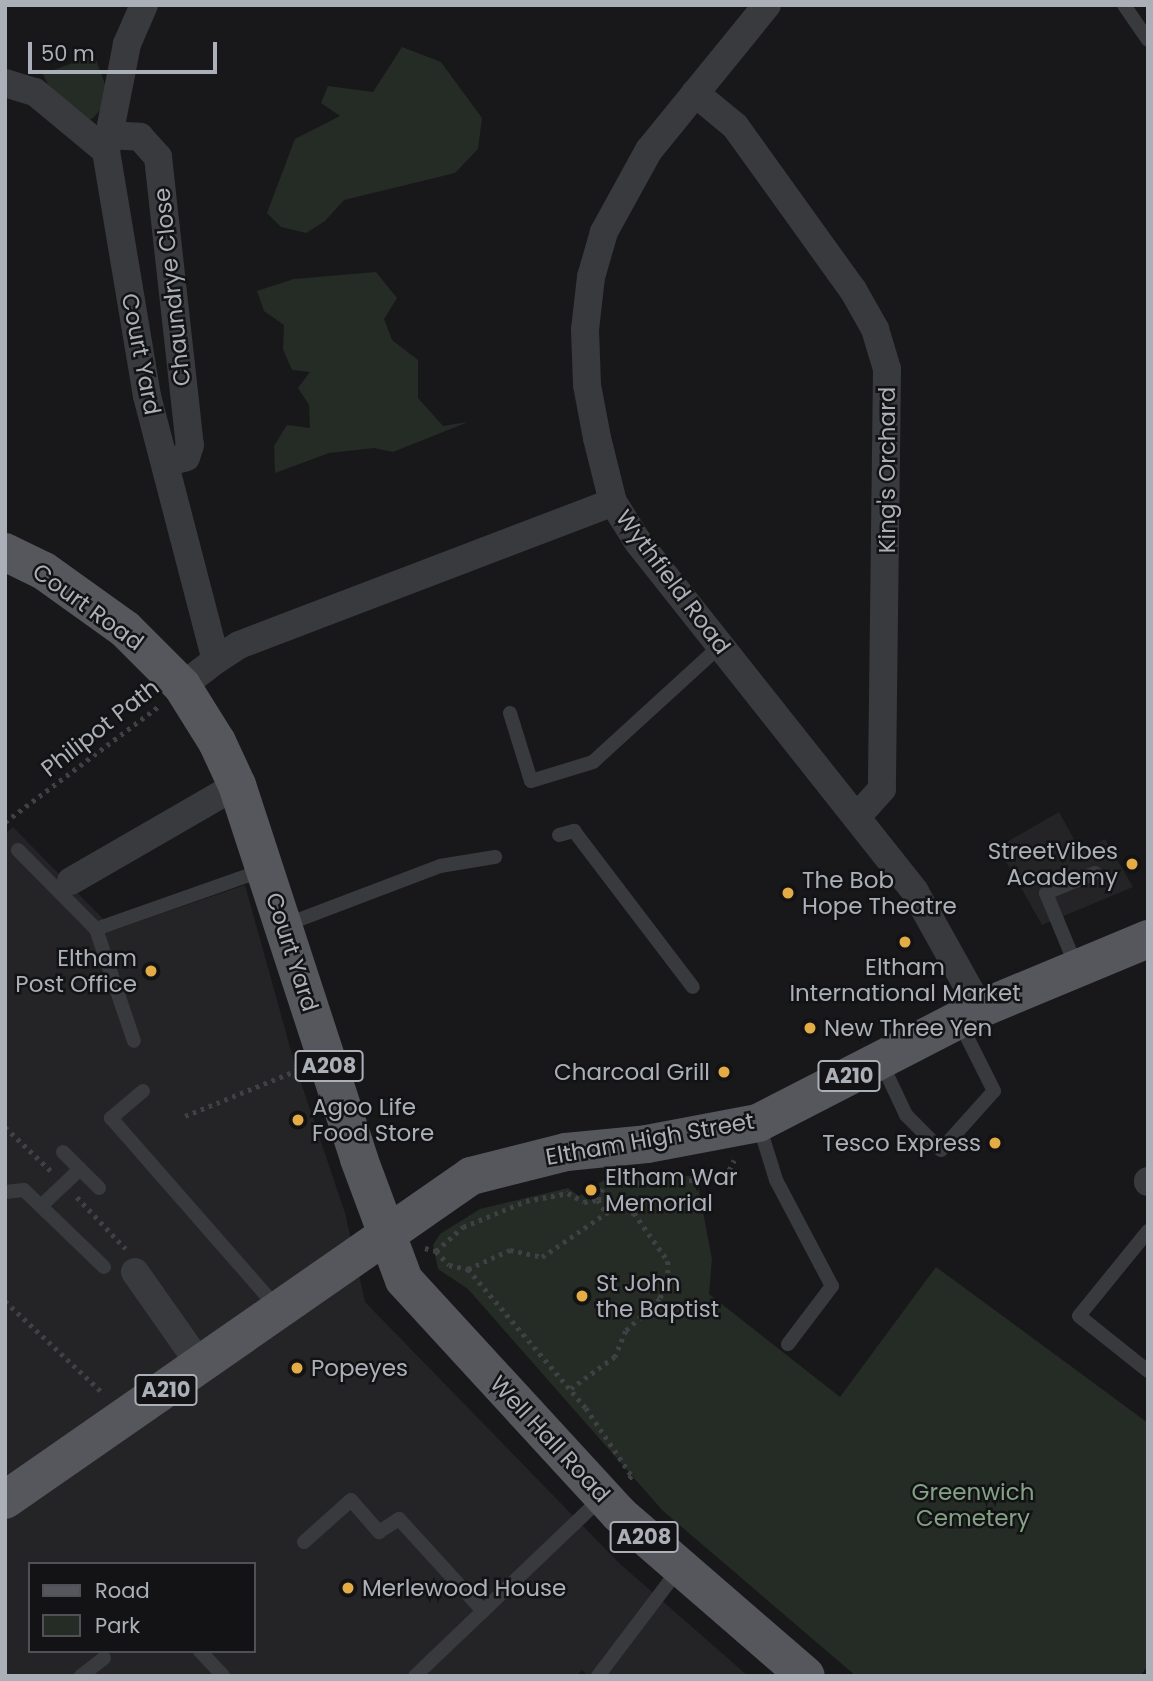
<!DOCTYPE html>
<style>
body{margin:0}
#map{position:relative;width:1153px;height:1681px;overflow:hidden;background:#18181a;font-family:Poppins,sans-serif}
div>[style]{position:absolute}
.built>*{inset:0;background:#242427}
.green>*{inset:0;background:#242c25}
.path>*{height:4.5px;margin-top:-2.25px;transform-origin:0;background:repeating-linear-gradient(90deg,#3f4145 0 3.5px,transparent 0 8.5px)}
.service>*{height:14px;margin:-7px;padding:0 7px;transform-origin:7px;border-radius:7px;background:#393a3e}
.minor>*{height:28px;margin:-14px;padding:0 14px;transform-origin:14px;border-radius:14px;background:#393a3e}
.primary>*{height:38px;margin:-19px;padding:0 19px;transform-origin:19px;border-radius:19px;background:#55575d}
.dots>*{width:19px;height:19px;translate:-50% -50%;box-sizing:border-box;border:4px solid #131315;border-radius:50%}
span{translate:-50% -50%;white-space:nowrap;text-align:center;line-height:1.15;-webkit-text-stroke:5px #131315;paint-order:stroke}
.shield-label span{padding:2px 5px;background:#131315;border:2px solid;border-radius:5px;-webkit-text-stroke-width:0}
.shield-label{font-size:21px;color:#abafb8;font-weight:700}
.street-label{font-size:23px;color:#abafb8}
.poi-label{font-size:23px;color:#abafb8}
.right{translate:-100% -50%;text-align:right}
.left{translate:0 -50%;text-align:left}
.park-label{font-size:23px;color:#84a285}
.frame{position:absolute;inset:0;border:7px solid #abafb8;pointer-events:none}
.legend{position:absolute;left:28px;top:1562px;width:228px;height:91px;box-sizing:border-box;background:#131315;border:2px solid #505156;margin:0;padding:9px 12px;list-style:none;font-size:21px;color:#abafb8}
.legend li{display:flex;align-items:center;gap:14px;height:35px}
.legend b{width:35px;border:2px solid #505156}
.scale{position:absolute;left:28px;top:42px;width:189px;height:32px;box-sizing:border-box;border:4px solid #abafb8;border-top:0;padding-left:9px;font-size:21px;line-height:24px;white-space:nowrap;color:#abafb8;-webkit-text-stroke:5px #131315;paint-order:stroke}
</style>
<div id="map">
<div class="built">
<div style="clip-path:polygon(1059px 812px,1081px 852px,1105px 839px,1133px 887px,1042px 925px,998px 847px)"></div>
<div style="clip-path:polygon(evenodd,13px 827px,114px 930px,245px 885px,295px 1065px,345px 1213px,365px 1302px,619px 1563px,748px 1676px,588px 1676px,582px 1670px,577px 1676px,5px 1676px,5px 834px,13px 827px,30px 1564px,254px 1564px,254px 1651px,30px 1651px,30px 1564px)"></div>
</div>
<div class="green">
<div style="clip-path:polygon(402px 47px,441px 62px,482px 118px,478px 149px,455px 173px,344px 200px,325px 221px,306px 233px,281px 227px,267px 213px,295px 139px,340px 116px,321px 103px,328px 86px,373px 92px)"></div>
<div style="clip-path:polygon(94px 55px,108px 92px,103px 107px,92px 119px,81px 120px,51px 91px,43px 74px)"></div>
<div style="clip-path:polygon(376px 272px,397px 298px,384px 319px,392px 340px,418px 360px,418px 398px,443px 426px,468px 422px,393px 452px,374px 448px,329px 453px,275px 473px,274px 446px,287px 425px,310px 428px,309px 405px,298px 388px,310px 372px,292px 370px,283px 349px,284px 325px,264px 311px,257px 291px,294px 279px)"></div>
<div style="clip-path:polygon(648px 1176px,696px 1176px,712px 1259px,709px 1294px,840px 1397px,936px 1267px,1148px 1423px,1148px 1666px,1140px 1676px,856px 1676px,663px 1511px,468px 1289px,438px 1269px,433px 1245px,440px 1234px,480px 1209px,568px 1188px,579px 1196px,604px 1180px)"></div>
</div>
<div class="path">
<div style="left:5px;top:822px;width:194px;rotate:-37deg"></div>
<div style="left:185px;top:1116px;width:124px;rotate:-22.2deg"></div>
<div style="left:5px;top:1127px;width:64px;rotate:43.7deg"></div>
<div style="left:77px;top:1197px;width:71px;rotate:46.7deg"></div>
<div style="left:598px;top:1200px;width:14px;rotate:56deg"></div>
<div style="left:425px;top:1248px;width:11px;rotate:15deg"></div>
<div style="left:436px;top:1251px;width:36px;rotate:-42deg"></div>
<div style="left:463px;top:1227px;width:68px;rotate:-22.4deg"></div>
<div style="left:526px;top:1201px;width:43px;rotate:-10.8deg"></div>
<div style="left:568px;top:1193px;width:18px;rotate:29deg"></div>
<div style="left:584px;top:1202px;width:14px;rotate:-8deg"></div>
<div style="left:598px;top:1200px;width:17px;rotate:-69deg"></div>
<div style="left:604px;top:1184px;width:91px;rotate:-2.5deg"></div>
<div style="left:695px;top:1180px;width:35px;rotate:-16deg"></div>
<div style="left:729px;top:1170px;width:11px;rotate:-63deg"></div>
<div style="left:436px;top:1251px;width:19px;rotate:47deg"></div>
<div style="left:449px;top:1265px;width:19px;rotate:12deg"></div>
<div style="left:468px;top:1269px;width:46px;rotate:-24.3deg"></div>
<div style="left:510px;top:1250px;width:33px;rotate:12deg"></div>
<div style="left:542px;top:1257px;width:88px;rotate:-34.4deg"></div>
<div style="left:615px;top:1207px;width:20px;rotate:18deg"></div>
<div style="left:634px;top:1213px;width:59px;rotate:54.7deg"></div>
<div style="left:668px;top:1261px;width:18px;rotate:90deg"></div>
<div style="left:668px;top:1279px;width:22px;rotate:112deg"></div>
<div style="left:660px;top:1299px;width:47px;rotate:136.7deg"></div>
<div style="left:626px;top:1331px;width:28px;rotate:113deg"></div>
<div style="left:615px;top:1357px;width:54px;rotate:144deg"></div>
<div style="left:468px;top:1269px;width:182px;rotate:49.7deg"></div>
<div style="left:586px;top:1408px;width:82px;rotate:55.9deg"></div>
<div style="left:632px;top:1476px;width:4px;rotate:135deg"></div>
<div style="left:5px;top:1301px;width:136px;rotate:43.2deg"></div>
</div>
<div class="service">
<div style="left:1124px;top:5px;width:42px;rotate:55.6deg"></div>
<div style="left:510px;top:713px;width:71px;rotate:72.8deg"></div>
<div style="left:531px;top:781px;width:65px;rotate:-17deg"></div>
<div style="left:593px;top:762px;width:172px;rotate:-42.4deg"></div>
<div style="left:559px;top:835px;width:16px;rotate:-15deg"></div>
<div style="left:574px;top:831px;width:196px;rotate:52.7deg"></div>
<div style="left:18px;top:850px;width:111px;rotate:45.4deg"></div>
<div style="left:96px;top:929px;width:178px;rotate:-19.4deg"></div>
<div style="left:285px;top:925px;width:166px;rotate:-20.8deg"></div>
<div style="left:440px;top:866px;width:56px;rotate:-9.3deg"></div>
<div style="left:96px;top:929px;width:118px;rotate:71.3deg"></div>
<div style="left:1077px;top:968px;width:81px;rotate:-112.5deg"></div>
<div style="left:1046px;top:893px;width:53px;rotate:-22.2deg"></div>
<div style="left:881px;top:1062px;width:59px;rotate:64.7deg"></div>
<div style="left:906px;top:1115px;width:49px;rotate:45deg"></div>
<div style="left:941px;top:1150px;width:79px;rotate:-48.1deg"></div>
<div style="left:994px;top:1091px;width:78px;rotate:-116.6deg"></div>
<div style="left:143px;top:1091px;width:42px;rotate:139.8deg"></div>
<div style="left:111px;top:1118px;width:255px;rotate:48.8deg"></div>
<div style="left:759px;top:1125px;width:58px;rotate:72.8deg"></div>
<div style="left:776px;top:1180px;width:120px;rotate:62.2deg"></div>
<div style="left:832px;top:1286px;width:73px;rotate:127.2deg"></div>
<div style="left:63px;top:1152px;width:51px;rotate:45deg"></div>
<div style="left:5px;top:1192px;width:19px;rotate:-6deg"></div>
<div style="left:24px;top:1190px;width:111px;rotate:43.9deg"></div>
<div style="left:41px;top:1206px;width:54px;rotate:-43.5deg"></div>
<div style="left:1148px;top:1231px;width:109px;rotate:129.1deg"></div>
<div style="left:1079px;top:1316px;width:88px;rotate:38.6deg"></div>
<div style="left:304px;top:1542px;width:63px;rotate:-41.8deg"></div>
<div style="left:351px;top:1500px;width:43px;rotate:48.8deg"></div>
<div style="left:379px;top:1532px;width:24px;rotate:-33deg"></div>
<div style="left:399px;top:1519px;width:125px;rotate:47.6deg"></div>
<div style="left:200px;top:1651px;width:34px;rotate:47deg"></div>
<div style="left:81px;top:1676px;width:29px;rotate:-38deg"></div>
<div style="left:415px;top:1676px;width:259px;rotate:-43.7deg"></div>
<div style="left:598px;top:1676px;width:134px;rotate:-52.9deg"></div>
</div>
<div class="minor">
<div style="left:144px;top:5px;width:43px;rotate:113.6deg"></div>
<div style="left:127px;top:44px;width:109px;rotate:101.1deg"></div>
<div style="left:106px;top:151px;width:248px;rotate:80.5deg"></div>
<div style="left:147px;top:396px;width:273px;rotate:75.4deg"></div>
<div style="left:216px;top:660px;width:43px;rotate:142.6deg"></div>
<div style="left:767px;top:5px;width:187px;rotate:129.1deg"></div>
<div style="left:649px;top:150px;width:94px;rotate:118.8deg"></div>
<div style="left:604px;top:232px;width:47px;rotate:106.1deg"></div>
<div style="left:591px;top:277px;width:53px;rotate:96.5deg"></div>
<div style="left:585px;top:330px;width:55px;rotate:87.9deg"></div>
<div style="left:587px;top:385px;width:54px;rotate:79.3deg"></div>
<div style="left:597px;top:438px;width:66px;rotate:76deg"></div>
<div style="left:613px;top:502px;width:47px;rotate:58deg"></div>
<div style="left:638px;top:542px;width:446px;rotate:51.6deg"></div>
<div style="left:915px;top:892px;width:134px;rotate:60.9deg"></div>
<div style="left:5px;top:83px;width:31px;rotate:17deg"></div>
<div style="left:35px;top:92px;width:92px;rotate:39.7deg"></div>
<div style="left:695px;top:93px;width:52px;rotate:39.5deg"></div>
<div style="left:735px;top:126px;width:202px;rotate:54.3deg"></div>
<div style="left:853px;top:290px;width:45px;rotate:60.6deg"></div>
<div style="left:875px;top:329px;width:42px;rotate:73.3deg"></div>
<div style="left:887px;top:369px;width:420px;rotate:90.7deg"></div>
<div style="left:882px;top:789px;width:38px;rotate:132deg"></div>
<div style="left:107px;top:135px;width:33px;rotate:3deg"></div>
<div style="left:140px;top:137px;width:27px;rotate:48deg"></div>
<div style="left:158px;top:157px;width:290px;rotate:83.7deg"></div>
<div style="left:190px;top:445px;width:13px;rotate:108deg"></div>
<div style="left:186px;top:457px;width:21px;rotate:163deg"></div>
<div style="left:216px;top:660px;width:27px;rotate:-33deg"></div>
<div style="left:239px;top:645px;width:400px;rotate:-20.9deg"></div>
<div style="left:71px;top:881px;width:192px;rotate:-30deg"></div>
<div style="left:1148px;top:1181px;width:1px;rotate:90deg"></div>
<div style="left:135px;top:1272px;width:115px;rotate:54.9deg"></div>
</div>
<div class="primary">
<div style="left:5px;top:552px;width:43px;rotate:26deg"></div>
<div style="left:44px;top:571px;width:100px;rotate:35.6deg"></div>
<div style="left:125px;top:629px;width:81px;rotate:45deg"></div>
<div style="left:182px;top:686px;width:66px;rotate:58deg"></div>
<div style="left:217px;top:742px;width:47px;rotate:65.1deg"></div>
<div style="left:237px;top:785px;width:393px;rotate:71.9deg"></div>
<div style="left:359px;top:1159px;width:129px;rotate:69.6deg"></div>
<div style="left:404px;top:1280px;width:318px;rotate:47.4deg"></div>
<div style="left:619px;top:1514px;width:247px;rotate:40.9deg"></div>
<div style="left:5px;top:1500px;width:568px;rotate:-34.81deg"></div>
<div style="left:471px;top:1176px;width:98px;rotate:-14.2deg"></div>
<div style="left:566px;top:1152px;width:81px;rotate:-5.6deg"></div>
<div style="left:647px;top:1144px;width:113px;rotate:-10.7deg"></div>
<div style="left:758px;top:1123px;width:250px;rotate:-27.2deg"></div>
<div style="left:980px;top:1009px;width:182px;rotate:-22.6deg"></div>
</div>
<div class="dots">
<div style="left:1132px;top:864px;background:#e4ac45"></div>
<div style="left:788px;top:893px;background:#e4ac45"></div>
<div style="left:905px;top:942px;background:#e4ac45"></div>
<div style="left:151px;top:971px;background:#e4ac45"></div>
<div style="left:810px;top:1028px;background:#e4ac45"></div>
<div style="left:724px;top:1072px;background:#e4ac45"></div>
<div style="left:298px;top:1120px;background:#e4ac45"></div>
<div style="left:995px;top:1143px;background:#e4ac45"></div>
<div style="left:591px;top:1190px;background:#e4ac45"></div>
<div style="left:582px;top:1296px;background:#e4ac45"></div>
<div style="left:297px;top:1368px;background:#e4ac45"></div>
<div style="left:348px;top:1588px;background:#e4ac45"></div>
</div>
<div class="shield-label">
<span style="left:329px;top:1066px">A208</span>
<span style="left:849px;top:1076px">A210</span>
<span style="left:166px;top:1390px">A210</span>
<span style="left:644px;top:1537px">A208</span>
</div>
<div class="street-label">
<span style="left:172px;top:287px;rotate:-96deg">Chaundrye Close</span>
<span style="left:141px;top:354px;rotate:79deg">Court Yard</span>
<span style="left:887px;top:470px;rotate:-90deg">King's Orchard</span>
<span style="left:673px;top:582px;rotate:53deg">Wythfield Road</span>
<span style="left:88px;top:607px;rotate:36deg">Court Road</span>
<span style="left:100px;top:728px;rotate:-38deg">Philipot Path</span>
<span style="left:292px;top:952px;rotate:72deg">Court Yard</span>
<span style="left:650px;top:1139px;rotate:-10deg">Eltham High Street</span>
<span style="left:550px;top:1439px;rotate:47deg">Well Hall Road</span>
</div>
<div class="poi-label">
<span class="right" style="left:1118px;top:864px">StreetVibes<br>Academy</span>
<span class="left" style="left:802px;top:893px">The Bob<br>Hope Theatre</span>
<span class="right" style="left:137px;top:971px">Eltham<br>Post Office</span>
<span style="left:905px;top:980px">Eltham<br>International Market</span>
<span class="left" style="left:824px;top:1028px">New Three Yen</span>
<span class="right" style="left:710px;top:1072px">Charcoal Grill</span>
<span class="left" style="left:312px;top:1120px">Agoo Life<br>Food Store</span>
<span class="right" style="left:981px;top:1143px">Tesco Express</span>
<span class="left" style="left:605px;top:1190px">Eltham War<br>Memorial</span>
<span class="left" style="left:596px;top:1296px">St John<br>the Baptist</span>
<span class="left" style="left:311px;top:1368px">Popeyes</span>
<span class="left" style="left:362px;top:1588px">Merlewood House</span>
</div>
<div class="park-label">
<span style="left:973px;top:1505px">Greenwich<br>Cemetery</span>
</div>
<div class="frame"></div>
<ul class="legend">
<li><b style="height:9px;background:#55575d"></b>Road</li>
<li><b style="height:19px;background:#242c25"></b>Park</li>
</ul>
<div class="scale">50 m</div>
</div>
